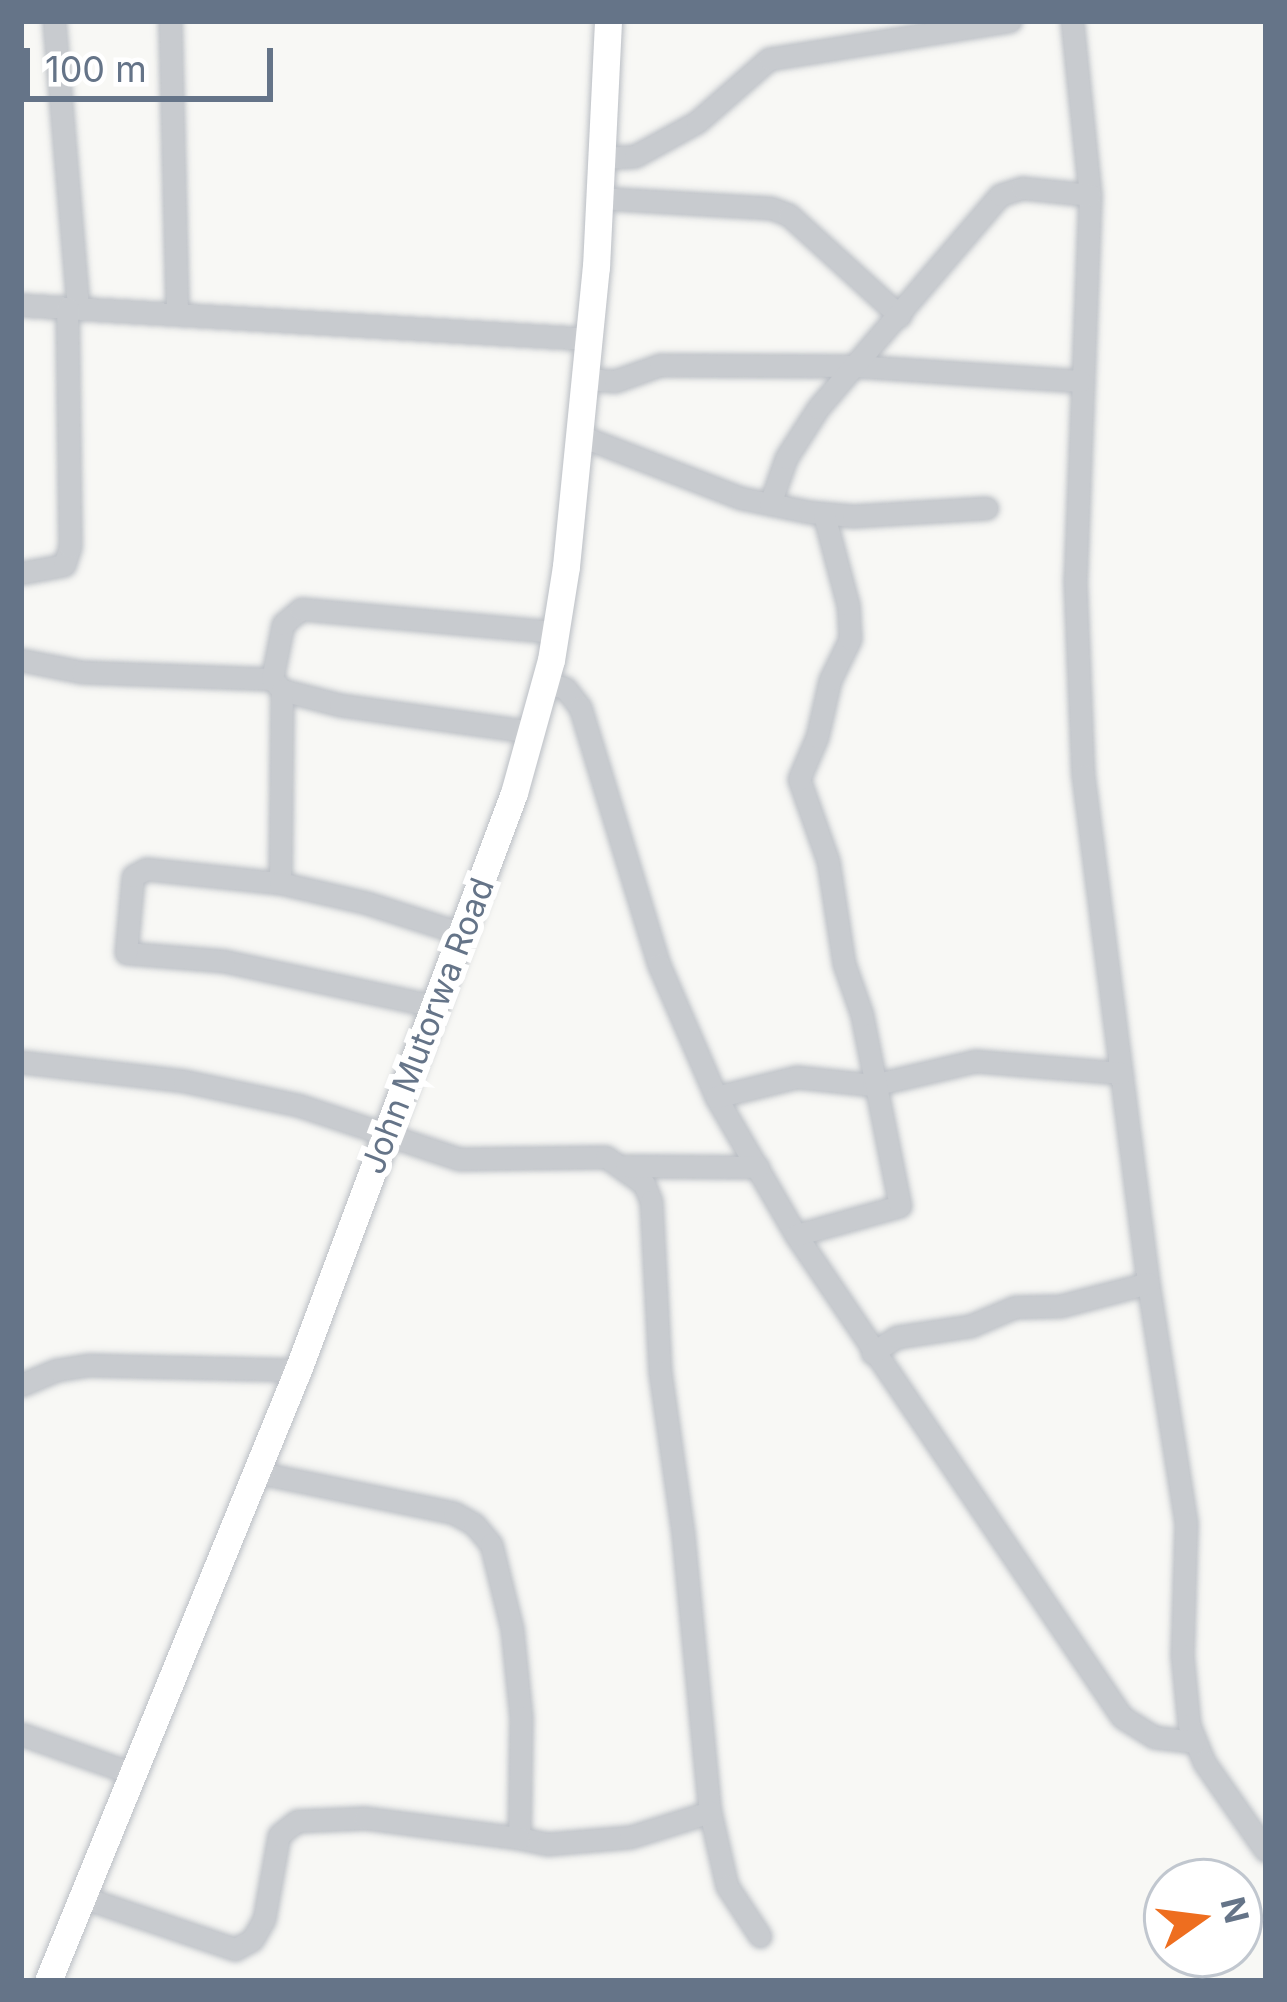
<!DOCTYPE html>
<style>
body{margin:0}
#map{position:relative;width:1287px;height:2002px;overflow:hidden;background:#f8f8f5;font-family:Inter,sans-serif}
div>[style]{position:absolute}
.roads{filter:drop-shadow(0 0 3px #babec4) drop-shadow(0 0 3px #babec4)}
.street>*{height:21px;margin:-10.5px;padding:0 10.5px;transform-origin:10.5px;border-radius:10.5px;background:#c8cbcf}
.secondary>*{height:27px;margin:-13.5px;padding:0 13.5px;transform-origin:13.5px;border-radius:13.5px;background:#fff}
span{translate:-50% -50%;white-space:nowrap;text-align:center;line-height:1.15;-webkit-text-stroke:12px #fff;paint-order:stroke}
.street-label{font-size:33px;color:#657488}
.frame{position:absolute;inset:0;border:24px solid #657488;pointer-events:none}
.north{position:absolute;left:1143px;top:1858px;width:120px;height:120px;box-sizing:border-box;background:#fff;border:3px solid #c1c7cf;border-radius:50%;rotate:76deg;font-size:33px;font-weight:700;line-height:48px;text-align:center;color:#657488}
.north::after{content:'';display:block;margin:auto;width:42px;height:54px;background:#ee6e1f;clip-path:polygon(50% 0,100% 100%,50% 72%,0 100%)}
.scale{position:absolute;left:24px;top:48px;width:249px;height:54px;box-sizing:border-box;border:6px solid #657488;border-top:0;padding-left:15px;font-size:36px;line-height:42px;white-space:nowrap;color:#657488;-webkit-text-stroke:9px #fff;paint-order:stroke}
</style>
<div id="map">
<div class="roads">
<div class="street">
<div style="left:54px;top:21px;width:289px;rotate:85.2deg"></div>
<div style="left:170px;top:21px;width:291px;rotate:88.6deg"></div>
<div style="left:1072px;top:21px;width:175px;rotate:84.1deg"></div>
<div style="left:1090px;top:195px;width:385px;rotate:92.2deg"></div>
<div style="left:1075px;top:580px;width:195px;rotate:87.7deg"></div>
<div style="left:1083px;top:775px;width:512px;rotate:82.71deg"></div>
<div style="left:1148px;top:1283px;width:243px;rotate:81deg"></div>
<div style="left:1186px;top:1523px;width:132px;rotate:91.7deg"></div>
<div style="left:1182px;top:1655px;width:70px;rotate:84.3deg"></div>
<div style="left:1189px;top:1725px;width:40px;rotate:68deg"></div>
<div style="left:1204px;top:1762px;width:108px;rotate:55.1deg"></div>
<div style="left:601px;top:158px;width:34px;rotate:-3deg"></div>
<div style="left:635px;top:156px;width:71px;rotate:-28.7deg"></div>
<div style="left:697px;top:122px;width:96px;rotate:-41.2deg"></div>
<div style="left:769px;top:59px;width:244px;rotate:-9deg"></div>
<div style="left:599px;top:198px;width:172px;rotate:3.3deg"></div>
<div style="left:771px;top:208px;width:19px;rotate:21deg"></div>
<div style="left:789px;top:215px;width:150px;rotate:42.3deg"></div>
<div style="left:21px;top:305px;width:570px;rotate:3.42deg"></div>
<div style="left:586px;top:379px;width:29px;rotate:4deg"></div>
<div style="left:615px;top:381px;width:48px;rotate:-19.6deg"></div>
<div style="left:660px;top:365px;width:195px;rotate:0.3deg"></div>
<div style="left:855px;top:366px;width:226px;rotate:3.8deg"></div>
<div style="left:581px;top:436px;width:172px;rotate:21.2deg"></div>
<div style="left:741px;top:498px;width:69px;rotate:11.6deg"></div>
<div style="left:809px;top:512px;width:44px;rotate:5.2deg"></div>
<div style="left:853px;top:516px;width:134px;rotate:-3.4deg"></div>
<div style="left:770px;top:504px;width:49px;rotate:-70.8deg"></div>
<div style="left:786px;top:458px;width:59px;rotate:-57.4deg"></div>
<div style="left:818px;top:408px;width:280px;rotate:-49.5deg"></div>
<div style="left:1000px;top:195px;width:23px;rotate:-18deg"></div>
<div style="left:1022px;top:188px;width:68px;rotate:5.9deg"></div>
<div style="left:21px;top:573px;width:44px;rotate:-10.5deg"></div>
<div style="left:64px;top:565px;width:19px;rotate:-72deg"></div>
<div style="left:70px;top:547px;width:239px;rotate:-90.7deg"></div>
<div style="left:21px;top:660px;width:62px;rotate:11.1deg"></div>
<div style="left:82px;top:672px;width:190px;rotate:2.1deg"></div>
<div style="left:272px;top:679px;width:15px;rotate:48deg"></div>
<div style="left:282px;top:690px;width:60px;rotate:14.5deg"></div>
<div style="left:340px;top:705px;width:194px;rotate:8deg"></div>
<div style="left:272px;top:679px;width:56px;rotate:-78.7deg"></div>
<div style="left:283px;top:624px;width:23px;rotate:-40deg"></div>
<div style="left:301px;top:609px;width:256px;rotate:5.2deg"></div>
<div style="left:546px;top:683px;width:20px;rotate:15deg"></div>
<div style="left:565px;top:688px;width:24px;rotate:52deg"></div>
<div style="left:580px;top:707px;width:270px;rotate:73deg"></div>
<div style="left:659px;top:965px;width:144px;rotate:66.6deg"></div>
<div style="left:716px;top:1097px;width:160px;rotate:59.9deg"></div>
<div style="left:796px;top:1235px;width:582px;rotate:55.93deg"></div>
<div style="left:1122px;top:1717px;width:38px;rotate:32deg"></div>
<div style="left:1154px;top:1737px;width:40px;rotate:7.1deg"></div>
<div style="left:280px;top:883px;width:193px;rotate:-89.4deg"></div>
<div style="left:434px;top:1006px;width:215px;rotate:-167.9deg"></div>
<div style="left:224px;top:961px;width:98px;rotate:-175.3deg"></div>
<div style="left:126px;top:953px;width:77px;rotate:-84.8deg"></div>
<div style="left:133px;top:876px;width:15px;rotate:-28deg"></div>
<div style="left:146px;top:869px;width:135px;rotate:6deg"></div>
<div style="left:280px;top:883px;width:89px;rotate:12.9deg"></div>
<div style="left:367px;top:903px;width:101px;rotate:17.9deg"></div>
<div style="left:21px;top:1062px;width:164px;rotate:6.6deg"></div>
<div style="left:184px;top:1081px;width:116px;rotate:11.9deg"></div>
<div style="left:298px;top:1105px;width:170px;rotate:18.5deg"></div>
<div style="left:459px;top:1159px;width:147px;rotate:-0.8deg"></div>
<div style="left:606px;top:1157px;width:47px;rotate:35.4deg"></div>
<div style="left:644px;top:1184px;width:18px;rotate:68deg"></div>
<div style="left:651px;top:1201px;width:171px;rotate:87deg"></div>
<div style="left:660px;top:1372px;width:164px;rotate:81.9deg"></div>
<div style="left:683px;top:1534px;width:279px;rotate:84.5deg"></div>
<div style="left:710px;top:1812px;width:76px;rotate:77.1deg"></div>
<div style="left:727px;top:1886px;width:60px;rotate:56.6deg"></div>
<div style="left:716px;top:1097px;width:83px;rotate:-13.9deg"></div>
<div style="left:797px;top:1077px;width:76px;rotate:6deg"></div>
<div style="left:873px;top:1085px;width:105px;rotate:-13.2deg"></div>
<div style="left:975px;top:1061px;width:147px;rotate:4.7deg"></div>
<div style="left:626px;top:1166px;width:132px;rotate:0.4deg"></div>
<div style="left:796px;top:1235px;width:108px;rotate:-15.6deg"></div>
<div style="left:900px;top:1206px;width:195px;rotate:-101.3deg"></div>
<div style="left:862px;top:1015px;width:54px;rotate:-109.4deg"></div>
<div style="left:844px;top:964px;width:104px;rotate:-98.8deg"></div>
<div style="left:828px;top:861px;width:87px;rotate:-109.5deg"></div>
<div style="left:799px;top:779px;width:46px;rotate:-66.8deg"></div>
<div style="left:817px;top:737px;width:58px;rotate:-77.2deg"></div>
<div style="left:830px;top:680px;width:46px;rotate:-64deg"></div>
<div style="left:850px;top:639px;width:34px;rotate:-93deg"></div>
<div style="left:848px;top:605px;width:93px;rotate:-104.9deg"></div>
<div style="left:872px;top:1353px;width:30px;rotate:-33deg"></div>
<div style="left:897px;top:1337px;width:74px;rotate:-8.6deg"></div>
<div style="left:970px;top:1326px;width:49px;rotate:-22.9deg"></div>
<div style="left:1015px;top:1307px;width:45px;rotate:-1.3deg"></div>
<div style="left:1060px;top:1306px;width:91px;rotate:-14.6deg"></div>
<div style="left:21px;top:1385px;width:39px;rotate:-23deg"></div>
<div style="left:57px;top:1370px;width:32px;rotate:-9deg"></div>
<div style="left:89px;top:1365px;width:209px;rotate:1.4deg"></div>
<div style="left:255px;top:1472px;width:203px;rotate:11.6deg"></div>
<div style="left:454px;top:1513px;width:23px;rotate:29deg"></div>
<div style="left:474px;top:1524px;width:26px;rotate:50deg"></div>
<div style="left:491px;top:1544px;width:88px;rotate:76.1deg"></div>
<div style="left:512px;top:1629px;width:88px;rotate:84.2deg"></div>
<div style="left:521px;top:1717px;width:121px;rotate:90.9deg"></div>
<div style="left:519px;top:1838px;width:29px;rotate:12deg"></div>
<div style="left:547px;top:1844px;width:83px;rotate:-4.8deg"></div>
<div style="left:630px;top:1837px;width:84px;rotate:-17.4deg"></div>
<div style="left:21px;top:1734px;width:117px;rotate:19.5deg"></div>
<div style="left:82px;top:1897px;width:162px;rotate:18.8deg"></div>
<div style="left:235px;top:1949px;width:19px;rotate:-28deg"></div>
<div style="left:252px;top:1940px;width:24px;rotate:-60deg"></div>
<div style="left:264px;top:1919px;width:85px;rotate:-79.9deg"></div>
<div style="left:279px;top:1835px;width:23px;rotate:-38deg"></div>
<div style="left:297px;top:1821px;width:68px;rotate:-2.5deg"></div>
<div style="left:365px;top:1818px;width:155px;rotate:7.4deg"></div>
</div>
<div class="secondary">
<div style="left:48px;top:1981px;width:660px;rotate:-67.75deg"></div>
<div style="left:298px;top:1370px;width:616px;rotate:-69.48deg"></div>
<div style="left:514px;top:793px;width:138px;rotate:-74.5deg"></div>
<div style="left:551px;top:660px;width:95px;rotate:-80.9deg"></div>
<div style="left:566px;top:566px;width:301px;rotate:-84.3deg"></div>
<div style="left:596px;top:267px;width:246px;rotate:-87.2deg"></div>
</div>
</div>
<div class="street-label">
<span style="left:428px;top:1026px;rotate:-69deg">John Mutorwa Road</span>
</div>
<div class="frame"></div>
<div class="north">N</div>
<div class="scale">100 m</div>
</div>
